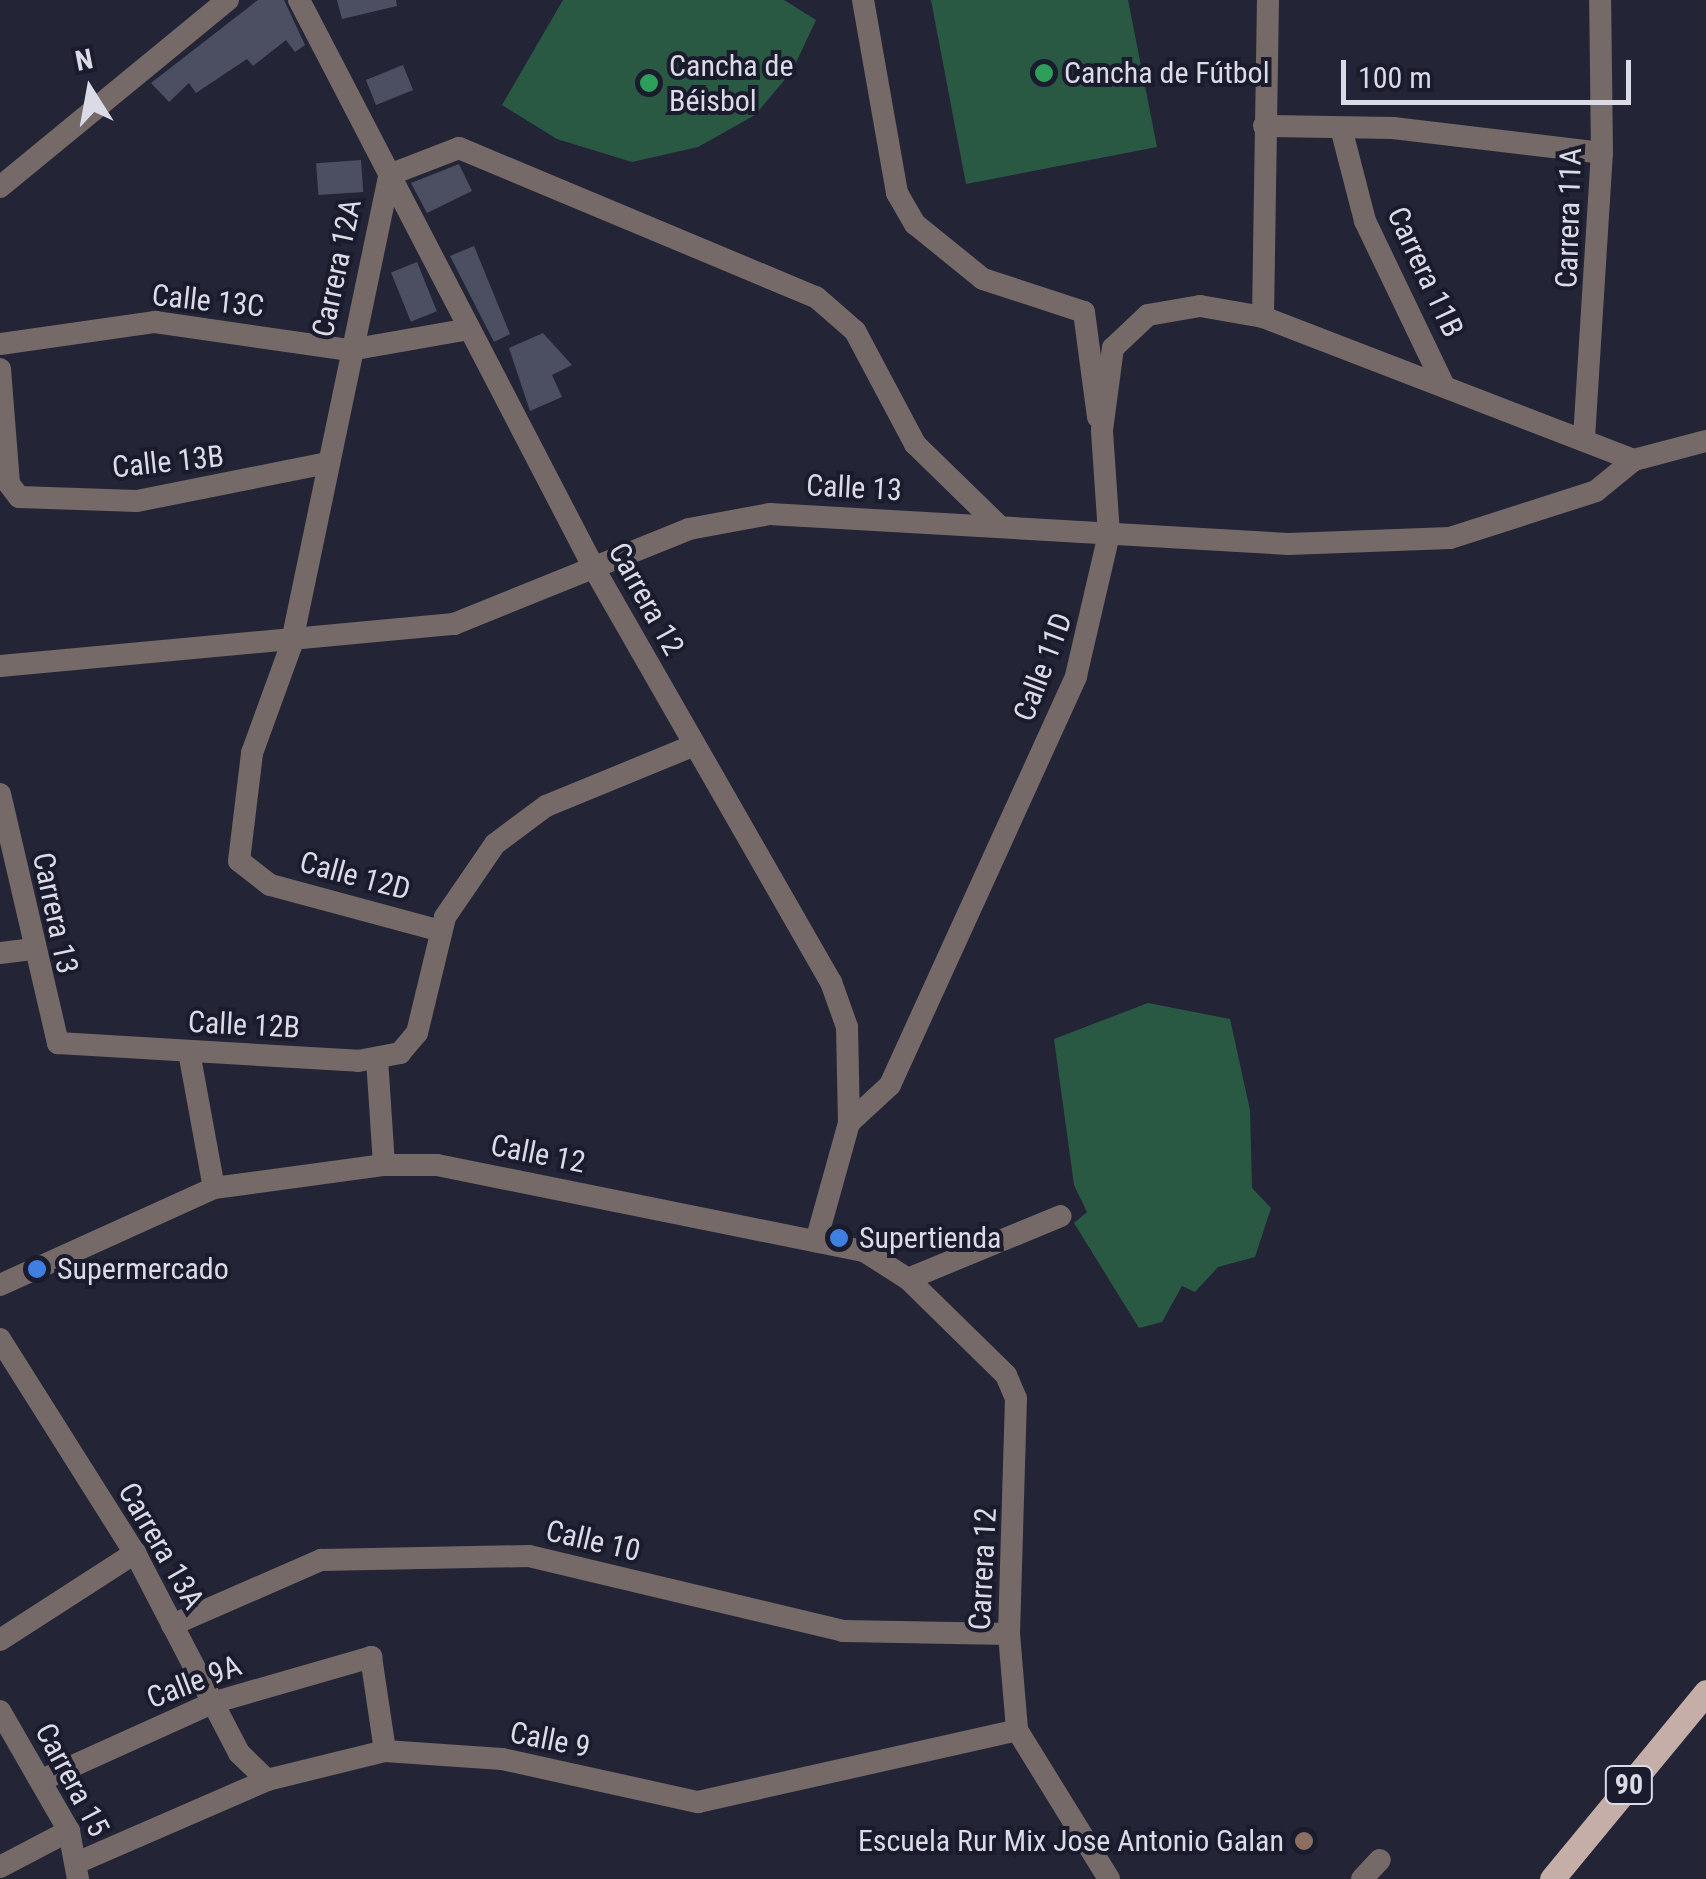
<!DOCTYPE html>
<meta charset="utf-8">
<style>
body{margin:0}
#map{position:relative;width:1706px;height:1879px;overflow:hidden;background:#232537;font-family:"Roboto Condensed",sans-serif}
div>[style]{position:absolute}
.green>*{inset:0;background:#295943}
.building>*{inset:0;background:#4c4e62;transform-origin:0 0}
.minor>*{height:22px;margin:-11px;padding:0 11px;transform-origin:11px;border-radius:11px;background:#756a67}
.major>*{height:25px;margin:-12.5px;padding:0 12.5px;transform-origin:12.5px;border-radius:12.5px;background:#c5ada8}
.dots>*{width:28px;height:28px;translate:-50% -50%;box-sizing:border-box;border:5px solid #1a1b2d;border-radius:50%}
span{translate:-50% -50%;white-space:nowrap;text-align:center;line-height:1.15;-webkit-text-stroke:8px #1a1b2d;paint-order:stroke}
.shield-label span{padding:2px 8px;background:#1a1b2d;border:2px solid;border-radius:8px;-webkit-text-stroke-width:0}
.shield-label{font-size:28px;color:#dadbe7;font-weight:700}
.poi-label{font-size:30px;color:#dadbe7}
.left{translate:0 -50%;text-align:left}
.right{translate:-100% -50%;text-align:right}
.street-label{font-size:30px;color:#dadbe7}
.north{position:absolute;left:40px;top:40px;width:100px;height:100px;-webkit-text-stroke:8px #1a1b2d;paint-order:stroke;rotate:349deg;font-size:28px;font-weight:700;line-height:40px;text-align:center;color:#dadbe7}
.north::after{content:'';display:block;margin:auto;width:35px;height:45px;background:#dadbe7;clip-path:polygon(50% 0,100% 100%,50% 72%,0 100%)}
.scale{position:absolute;left:1341px;top:60px;width:290px;height:45px;box-sizing:border-box;border:5px solid #dadbe7;border-top:0;padding-left:12px;font-size:30px;line-height:35px;white-space:nowrap;color:#dadbe7;-webkit-text-stroke:8px #1a1b2d;paint-order:stroke}
</style>
<div id="map">
<div class="green">
<div style="clip-path:polygon(563px 0,784px 0,816px 20px,792px 71px,755px 115px,698px 147px,632px 162px,557px 139px,502px 105px)"></div>
<div style="clip-path:polygon(931px 0,1128px 0,1157px 147px,966px 184px)"></div>
<div style="clip-path:polygon(1148px 1003px,1230px 1019px,1250px 1110px,1252px 1188px,1271px 1208px,1255px 1257px,1218px 1267px,1195px 1292px,1182px 1286px,1162px 1322px,1139px 1328px,1074px 1223px,1087px 1212px,1074px 1185px,1054px 1039px)"></div>
</div>
<div class="building">
<div style="clip-path:polygon(258px 0,284px 0,305px 45px,295px 52px,286px 40px,253px 66px,247px 59px,196px 93px,189px 83px,169px 102px,151px 83px)"></div>
<div style="clip-path:polygon(337px 0,396px 0,397px 6px,342px 19px)"></div>
<div style="left:403px;top:65px;width:27px;height:40px;rotate:68deg"></div>
<div style="left:361px;top:160px;width:32px;height:45px;rotate:86deg"></div>
<div style="clip-path:polygon(459px 164px,472px 191px,427px 213px,411px 183px)"></div>
<div style="clip-path:polygon(474px 246px,510px 334px,494px 342px,450px 256px)"></div>
<div style="left:417px;top:262px;width:53px;height:28px;rotate:68deg"></div>
<div style="clip-path:polygon(543px 333px,572px 365px,552px 375px,562px 397px,530px 411px,509px 348px)"></div>
</div>
<div class="minor">
<div style="left:299px;top:0;width:645px;rotate:62.56deg"></div>
<div style="left:596px;top:572px;width:473px;rotate:60.2deg"></div>
<div style="left:831px;top:982px;width:48px;rotate:70.4deg"></div>
<div style="left:847px;top:1027px;width:96px;rotate:88.8deg"></div>
<div style="left:849px;top:1123px;width:123px;rotate:105.6deg"></div>
<div style="left:863px;top:0;width:196px;rotate:80deg"></div>
<div style="left:897px;top:193px;width:36px;rotate:60deg"></div>
<div style="left:915px;top:224px;width:87px;rotate:39deg"></div>
<div style="left:983px;top:279px;width:106px;rotate:18.1deg"></div>
<div style="left:1084px;top:312px;width:106px;rotate:82.4deg"></div>
<div style="left:1264px;top:126px;width:129px;rotate:0.9deg"></div>
<div style="left:1393px;top:128px;width:210px;rotate:6.8deg"></div>
<div style="left:1341px;top:128px;width:96px;rotate:75.5deg"></div>
<div style="left:1365px;top:221px;width:178px;rotate:64.4deg"></div>
<div style="left:0;top:187px;width:295px;rotate:-39.4deg"></div>
<div style="left:1263px;top:317px;width:317px;rotate:-89.1deg"></div>
<div style="left:0;top:344px;width:157px;rotate:-8.1deg"></div>
<div style="left:155px;top:322px;width:197px;rotate:8.2deg"></div>
<div style="left:350px;top:350px;width:121px;rotate:-10deg"></div>
<div style="left:0;top:369px;width:115px;rotate:85.5deg"></div>
<div style="left:9px;top:484px;width:16px;rotate:52deg"></div>
<div style="left:19px;top:497px;width:118px;rotate:1.9deg"></div>
<div style="left:137px;top:501px;width:194px;rotate:-11.3deg"></div>
<div style="left:1584px;top:438px;width:286px;rotate:-86.4deg"></div>
<div style="left:1602px;top:153px;width:153px;rotate:-90.7deg"></div>
<div style="left:0;top:666px;width:456px;rotate:-5.3deg"></div>
<div style="left:454px;top:624px;width:253px;rotate:-22deg"></div>
<div style="left:689px;top:529px;width:82px;rotate:-10.5deg"></div>
<div style="left:770px;top:514px;width:520px;rotate:3.31deg"></div>
<div style="left:1289px;top:544px;width:161px;rotate:-2.1deg"></div>
<div style="left:1450px;top:538px;width:153px;rotate:-17.8deg"></div>
<div style="left:1596px;top:491px;width:49px;rotate:-39.2deg"></div>
<div style="left:1634px;top:460px;width:74px;rotate:-14.8deg"></div>
<div style="left:0;top:794px;width:256px;rotate:76.9deg"></div>
<div style="left:58px;top:1043px;width:301px;rotate:3.4deg"></div>
<div style="left:358px;top:1061px;width:43px;rotate:-10.8deg"></div>
<div style="left:400px;top:1053px;width:26px;rotate:-50deg"></div>
<div style="left:417px;top:1033px;width:119px;rotate:-76.4deg"></div>
<div style="left:445px;top:917px;width:88px;rotate:-55.6deg"></div>
<div style="left:495px;top:844px;width:64px;rotate:-36.7deg"></div>
<div style="left:546px;top:806px;width:158px;rotate:-22.3deg"></div>
<div style="left:441px;top:931px;width:177px;rotate:-164.9deg"></div>
<div style="left:270px;top:885px;width:39px;rotate:-142deg"></div>
<div style="left:239px;top:861px;width:109px;rotate:-83.1deg"></div>
<div style="left:252px;top:753px;width:114px;rotate:-70deg"></div>
<div style="left:291px;top:646px;width:481px;rotate:-78.2deg"></div>
<div style="left:389px;top:175px;width:75px;rotate:-21.1deg"></div>
<div style="left:459px;top:148px;width:387px;rotate:22.7deg"></div>
<div style="left:816px;top:297px;width:52px;rotate:41.1deg"></div>
<div style="left:855px;top:331px;width:128px;rotate:62deg"></div>
<div style="left:915px;top:444px;width:119px;rotate:44.3deg"></div>
<div style="left:0;top:953px;width:32px;rotate:-7deg"></div>
<div style="left:189px;top:1052px;width:138px;rotate:79.6deg"></div>
<div style="left:377px;top:1059px;width:106px;rotate:86.2deg"></div>
<div style="left:849px;top:1123px;width:56px;rotate:-42.8deg"></div>
<div style="left:890px;top:1085px;width:449px;rotate:-65.5deg"></div>
<div style="left:1076px;top:676px;width:146px;rotate:-76.9deg"></div>
<div style="left:1109px;top:534px;width:104px;rotate:-93.9deg"></div>
<div style="left:1102px;top:430px;width:83px;rotate:-82.4deg"></div>
<div style="left:1113px;top:348px;width:48px;rotate:-43.3deg"></div>
<div style="left:1148px;top:315px;width:53px;rotate:-9.8deg"></div>
<div style="left:1200px;top:306px;width:64px;rotate:9.9deg"></div>
<div style="left:1263px;top:317px;width:398px;rotate:21.1deg"></div>
<div style="left:908px;top:1279px;width:165px;rotate:-22.4deg"></div>
<div style="left:0;top:1285px;width:235px;rotate:-24.4deg"></div>
<div style="left:214px;top:1188px;width:172px;rotate:-7.7deg"></div>
<div style="left:384px;top:1165px;width:53px"></div>
<div style="left:437px;top:1165px;width:436px;rotate:11.4deg"></div>
<div style="left:864px;top:1251px;width:52px;rotate:32.5deg"></div>
<div style="left:908px;top:1279px;width:137px;rotate:44.4deg"></div>
<div style="left:1006px;top:1375px;width:25px;rotate:67deg"></div>
<div style="left:1016px;top:1398px;width:236px;rotate:91.7deg"></div>
<div style="left:1009px;top:1634px;width:96px;rotate:85.2deg"></div>
<div style="left:1017px;top:1730px;width:175px;rotate:58.3deg"></div>
<div style="left:0;top:1339px;width:253px;rotate:57.8deg"></div>
<div style="left:135px;top:1553px;width:225px;rotate:62.5deg"></div>
<div style="left:239px;top:1753px;width:39px;rotate:44deg"></div>
<div style="left:172px;top:1625px;width:163px;rotate:-23.6deg"></div>
<div style="left:321px;top:1560px;width:208px;rotate:-1.1deg"></div>
<div style="left:529px;top:1556px;width:323px;rotate:13.4deg"></div>
<div style="left:843px;top:1631px;width:166px;rotate:1deg"></div>
<div style="left:0;top:1640px;width:161px;rotate:-32.8deg"></div>
<div style="left:0;top:1711px;width:138px;rotate:60.1deg"></div>
<div style="left:69px;top:1831px;width:49px;rotate:79.4deg"></div>
<div style="left:44px;top:1779px;width:184px;rotate:-24.3deg"></div>
<div style="left:212px;top:1703px;width:166px;rotate:-16.1deg"></div>
<div style="left:371px;top:1657px;width:95px;rotate:81.5deg"></div>
<div style="left:81px;top:1861px;width:203px;rotate:-23.5deg"></div>
<div style="left:267px;top:1780px;width:122px;rotate:-13.8deg"></div>
<div style="left:385px;top:1751px;width:117px;rotate:3.9deg"></div>
<div style="left:502px;top:1759px;width:201px;rotate:12.4deg"></div>
<div style="left:698px;top:1802px;width:327px;rotate:-12.7deg"></div>
<div style="left:0;top:1867px;width:78px;rotate:-27.6deg"></div>
<div style="left:1362px;top:1879px;width:26px;rotate:-47deg"></div>
</div>
<div class="major">
<div style="left:1552px;top:1879px;width:242px;rotate:-50.5deg"></div>
</div>
<div class="dots">
<div style="left:1044px;top:73px;background:#2e9e5b"></div>
<div style="left:649px;top:83px;background:#2e9e5b"></div>
<div style="left:839px;top:1238px;background:#3f7fe0"></div>
<div style="left:37px;top:1269px;background:#3f7fe0"></div>
<div style="left:1304px;top:1841px;background:#8d6e63"></div>
</div>
<div class="shield-label">
<span style="left:1629px;top:1785px">90</span>
</div>
<div class="poi-label">
<span class="left" style="left:669px;top:83px">Cancha de<br>Béisbol</span>
<span class="left" style="left:1064px;top:73px">Cancha de Fútbol</span>
<span class="left" style="left:859px;top:1238px">Supertienda</span>
<span class="left" style="left:57px;top:1269px">Supermercado</span>
<span class="right" style="left:1284px;top:1841px">Escuela Rur Mix Jose Antonio Galan</span>
</div>
<div class="street-label">
<span style="left:1569px;top:218px;rotate:-88deg">Carrera 11A</span>
<span style="left:337px;top:268px;rotate:-78deg">Carrera 12A</span>
<span style="left:1425px;top:272px;rotate:65deg">Carrera 11B</span>
<span style="left:208px;top:301px;rotate:6deg">Calle 13C</span>
<span style="left:168px;top:462px;rotate:-6deg">Calle 13B</span>
<span style="left:854px;top:488px;rotate:3deg">Calle 13</span>
<span style="left:646px;top:599px;rotate:61deg">Carrera 12</span>
<span style="left:1043px;top:667px;rotate:-69deg">Calle 11D</span>
<span style="left:355px;top:876px;rotate:15deg">Calle 12D</span>
<span style="left:55px;top:913px;rotate:78deg">Carrera 13</span>
<span style="left:244px;top:1025px;rotate:3deg">Calle 12B</span>
<span style="left:538px;top:1154px;rotate:11deg">Calle 12</span>
<span style="left:593px;top:1541px;rotate:13deg">Calle 10</span>
<span style="left:161px;top:1546px;rotate:60deg">Carrera 13A</span>
<span style="left:983px;top:1569px;rotate:-87deg">Carrera 12</span>
<span style="left:194px;top:1682px;rotate:-21deg">Calle 9A</span>
<span style="left:550px;top:1740px;rotate:11deg">Calle 9</span>
<span style="left:72px;top:1780px;rotate:62deg">Carrera 15</span>
</div>
<div class="north">N</div>
<div class="scale">100 m</div>
</div>
